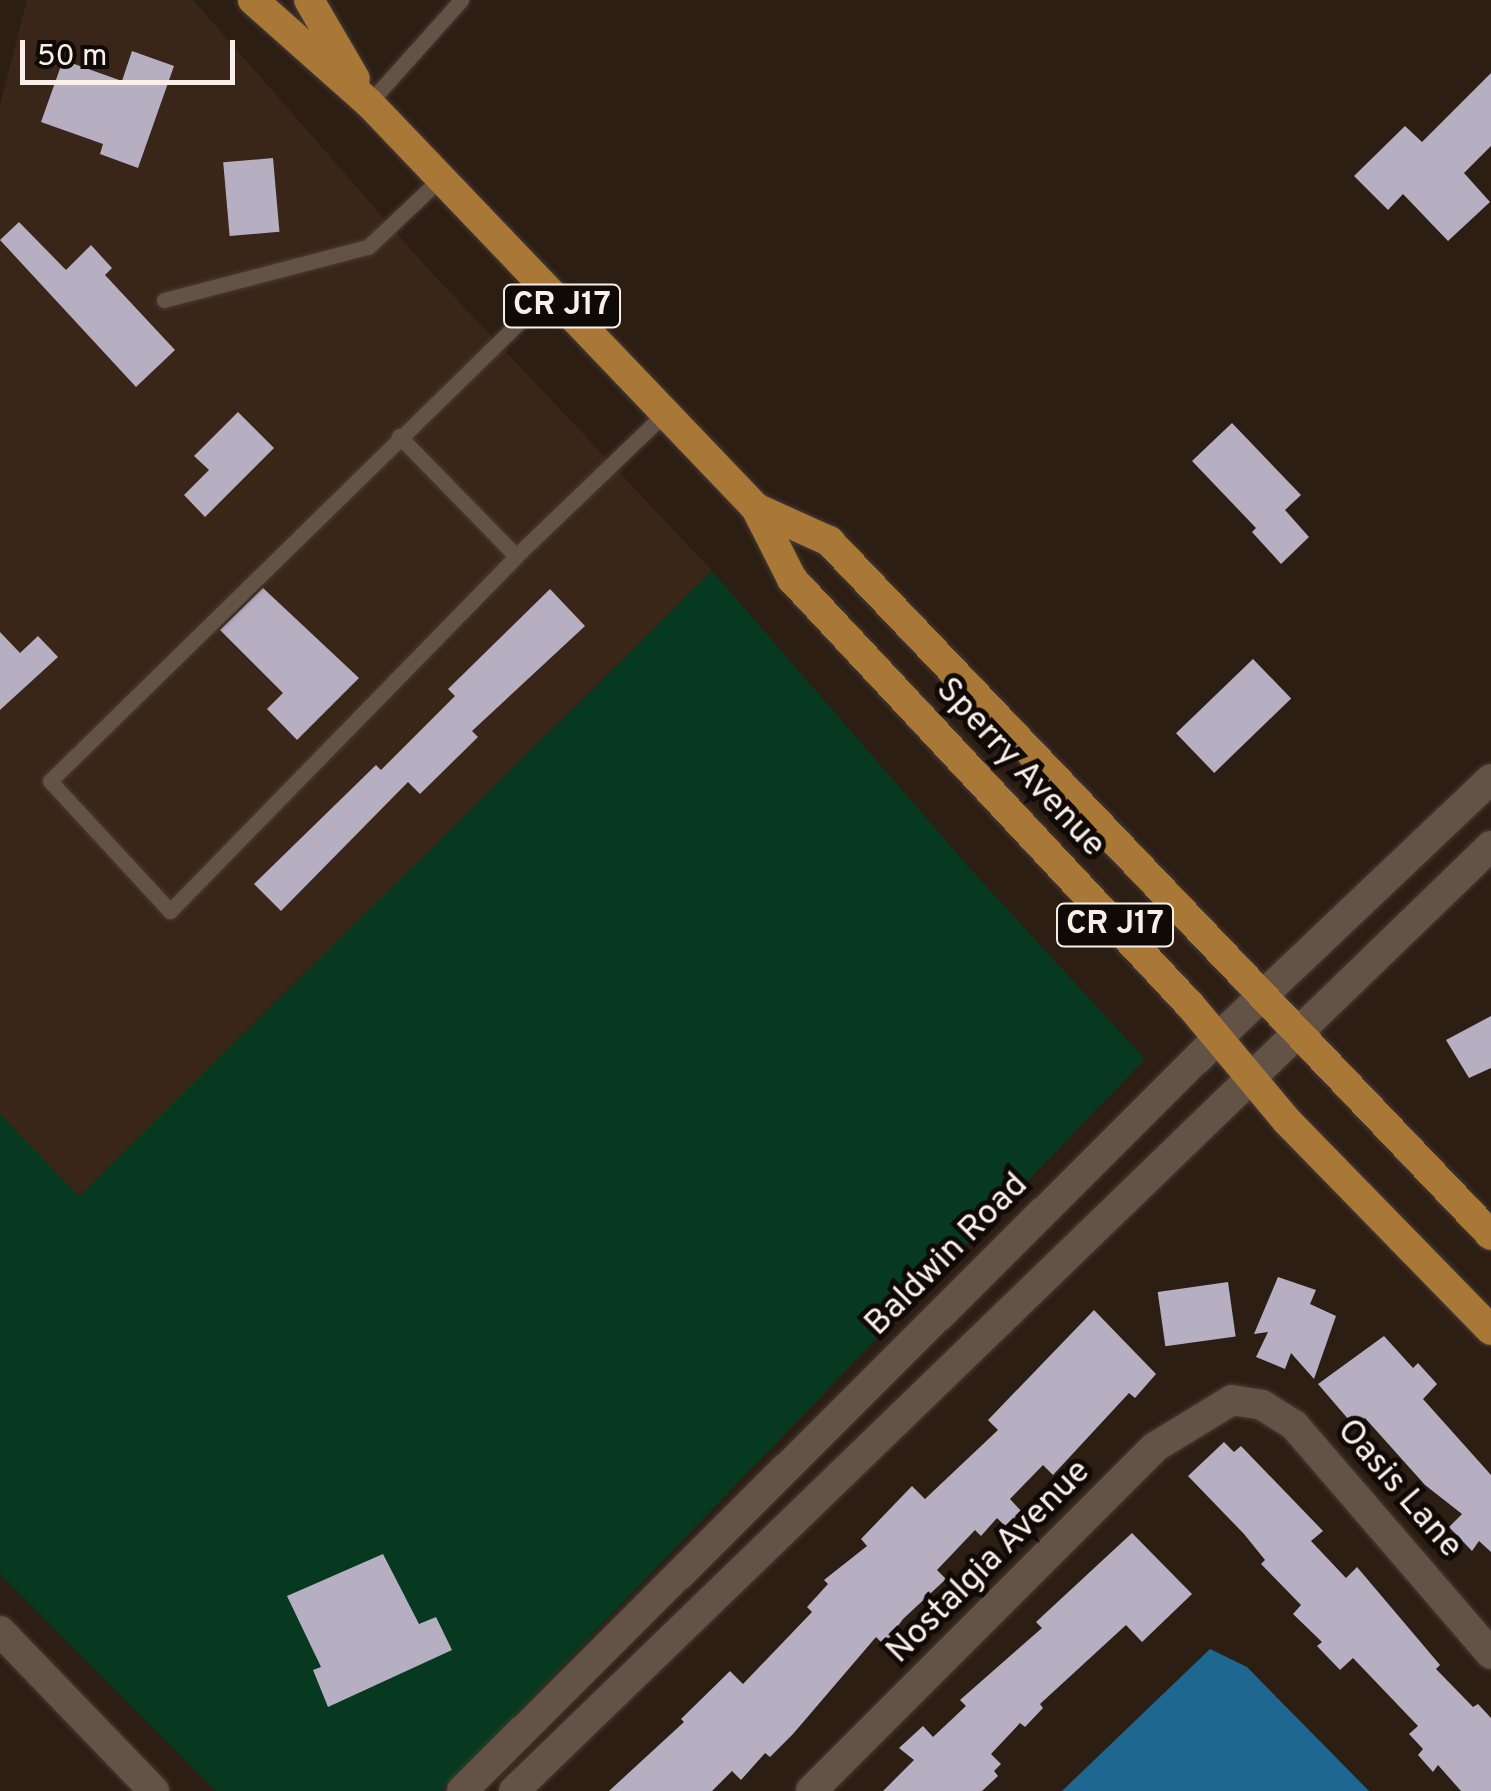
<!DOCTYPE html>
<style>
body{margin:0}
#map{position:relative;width:1491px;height:1791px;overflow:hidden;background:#2d1e14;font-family:Overpass,sans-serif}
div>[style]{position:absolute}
.built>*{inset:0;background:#3a2618}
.green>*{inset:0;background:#073920}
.water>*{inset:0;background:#1e6791}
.building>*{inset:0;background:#b6afc2;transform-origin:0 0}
.roads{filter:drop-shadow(0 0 2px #463b35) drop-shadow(0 0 2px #463b35)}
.service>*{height:15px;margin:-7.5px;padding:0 7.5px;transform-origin:7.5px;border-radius:7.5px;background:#635246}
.minor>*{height:30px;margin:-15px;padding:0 15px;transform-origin:15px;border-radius:15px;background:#635246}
.tertiary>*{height:30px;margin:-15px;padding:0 15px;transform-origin:15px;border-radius:15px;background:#635246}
.secondary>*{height:30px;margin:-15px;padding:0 15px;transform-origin:15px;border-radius:15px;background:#635246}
.primary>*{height:30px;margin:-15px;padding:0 15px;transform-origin:15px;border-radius:15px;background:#a97836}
span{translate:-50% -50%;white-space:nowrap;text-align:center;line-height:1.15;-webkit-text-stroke:10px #100a06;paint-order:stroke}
.shield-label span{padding:2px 8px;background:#100a06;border:2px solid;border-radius:8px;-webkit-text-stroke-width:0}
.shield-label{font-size:32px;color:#f9efe8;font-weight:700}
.street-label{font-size:35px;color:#f9efe8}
.scale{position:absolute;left:20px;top:40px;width:215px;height:45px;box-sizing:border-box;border:5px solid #f9efe8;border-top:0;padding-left:12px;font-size:30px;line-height:35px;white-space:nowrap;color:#f9efe8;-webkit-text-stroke:8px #100a06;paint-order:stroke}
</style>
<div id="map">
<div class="built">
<div style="clip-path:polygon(27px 0,193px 0,429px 270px,712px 571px,78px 1197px,0 1114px,0 105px)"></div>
</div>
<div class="green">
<div style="clip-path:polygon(712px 571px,974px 873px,1145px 1059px,442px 1791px,216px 1791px,0 1574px,0 1114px,79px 1196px)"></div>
</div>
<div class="water">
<div style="clip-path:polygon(1210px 1649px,1247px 1667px,1369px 1791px,1062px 1791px)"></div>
</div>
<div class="building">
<div style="clip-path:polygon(132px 51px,174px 66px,138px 168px,100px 154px,103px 144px,41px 122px,63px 60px,122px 81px)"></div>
<div style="clip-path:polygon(1491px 73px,1491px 146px,1464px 173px,1490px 202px,1448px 241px,1403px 194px,1388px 210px,1354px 176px,1405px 126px,1422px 142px)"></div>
<div style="left:273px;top:158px;width:74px;height:50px;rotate:85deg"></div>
<div style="clip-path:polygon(19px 222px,66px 270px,91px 245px,112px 268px,105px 275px,175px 350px,136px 387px,0 240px)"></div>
<div style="clip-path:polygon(238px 412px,274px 448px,205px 517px,184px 495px,209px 470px,194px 456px)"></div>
<div style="clip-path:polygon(1232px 423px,1301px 495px,1285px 510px,1309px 537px,1281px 564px,1252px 532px,1256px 528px,1192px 461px)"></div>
<div style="clip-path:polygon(263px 588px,359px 678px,297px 740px,267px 709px,283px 693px,220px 630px)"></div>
<div style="clip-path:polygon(550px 589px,585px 626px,472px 731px,478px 737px,420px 794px,408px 782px,281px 911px,254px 884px,376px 765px,381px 770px,455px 696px,448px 689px)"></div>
<div style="clip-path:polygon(0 632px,20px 653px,38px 636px,58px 657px,0 710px)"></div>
<div style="left:1253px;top:659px;width:55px;height:107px;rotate:46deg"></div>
<div style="clip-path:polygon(1491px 1016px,1491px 1068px,1469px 1078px,1446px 1040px)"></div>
<div style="clip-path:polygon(1278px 1277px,1316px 1290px,1310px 1304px,1336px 1316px,1314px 1379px,1291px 1353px,1285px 1369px,1256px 1357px,1268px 1332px,1254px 1334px)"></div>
<div style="left:1228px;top:1282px;width:55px;height:71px;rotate:82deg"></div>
<div style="clip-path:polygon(1094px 1310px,1156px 1374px,1135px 1398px,1129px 1393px,1053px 1475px,1043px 1465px,1010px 1499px,1021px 1511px,1006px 1527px,997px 1518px,981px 1536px,975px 1530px,937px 1570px,946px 1579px,903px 1619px,884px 1645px,876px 1637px,793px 1734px,770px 1757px,765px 1753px,741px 1780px,732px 1771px,712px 1791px,609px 1791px,684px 1722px,681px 1719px,730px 1671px,743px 1684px,812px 1612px,807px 1607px,828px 1584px,824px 1580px,867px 1546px,861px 1539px,912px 1486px,925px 1499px,998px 1430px,988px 1420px)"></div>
<div style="clip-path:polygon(1384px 1336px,1413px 1368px,1418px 1363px,1437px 1384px,1423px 1399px,1491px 1475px,1491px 1552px,1479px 1541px,1472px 1551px,1449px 1527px,1462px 1514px,1425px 1485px,1365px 1418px,1355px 1427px,1318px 1384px)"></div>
<div style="clip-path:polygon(1224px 1442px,1234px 1452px,1241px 1446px,1323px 1531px,1311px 1541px,1346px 1578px,1357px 1567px,1440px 1665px,1436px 1669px,1473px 1707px,1478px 1704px,1491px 1718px,1491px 1791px,1461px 1791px,1438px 1765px,1433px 1772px,1418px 1755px,1423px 1749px,1409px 1734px,1418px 1726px,1353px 1658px,1340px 1670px,1317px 1646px,1322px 1642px,1293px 1614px,1301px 1605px,1261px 1564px,1265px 1560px,1244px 1534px,1188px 1476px)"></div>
<div style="clip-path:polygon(1132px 1533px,1192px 1594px,1142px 1642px,1126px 1625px,1040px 1704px,1043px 1708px,1025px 1727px,1020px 1723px,991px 1754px,1001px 1764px,994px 1771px,998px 1776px,982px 1791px,883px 1791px,914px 1760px,899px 1748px,923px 1726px,933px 1737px,966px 1706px,960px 1700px,1042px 1628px,1036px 1622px)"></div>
<div style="clip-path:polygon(383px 1554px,419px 1624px,436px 1617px,452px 1650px,328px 1707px,313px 1670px,321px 1667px,287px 1596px)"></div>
</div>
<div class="roads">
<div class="service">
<div style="left:369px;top:103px;width:138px;rotate:-48.2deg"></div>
<div style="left:550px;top:292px;width:699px;rotate:135.64deg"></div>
<div style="left:50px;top:781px;width:177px;rotate:47.3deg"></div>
<div style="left:170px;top:911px;width:496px;rotate:-45.7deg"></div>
<div style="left:516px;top:556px;width:207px;rotate:-43.8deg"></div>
<div style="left:164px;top:300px;width:211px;rotate:-14.6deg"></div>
<div style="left:368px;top:247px;width:100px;rotate:-43.4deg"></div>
<div style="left:399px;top:436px;width:168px;rotate:45.7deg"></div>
</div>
<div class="minor">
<div style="left:811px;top:1791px;width:486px;rotate:-45deg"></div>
<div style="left:1155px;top:1447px;width:90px;rotate:-31.4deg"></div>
<div style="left:1232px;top:1400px;width:30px;rotate:9deg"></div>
<div style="left:1262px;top:1405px;width:38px;rotate:32deg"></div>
<div style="left:1294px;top:1425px;width:302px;rotate:49.3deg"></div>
</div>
<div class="tertiary">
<div style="left:0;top:1631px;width:222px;rotate:46.1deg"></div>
</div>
<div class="secondary">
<div style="left:462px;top:1791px;width:1067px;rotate:-44.89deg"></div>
<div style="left:1218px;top:1038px;width:376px;rotate:-43.5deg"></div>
<div style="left:514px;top:1791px;width:1359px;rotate:-44.05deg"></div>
</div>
<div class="primary">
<div style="left:253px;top:0;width:155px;rotate:41.6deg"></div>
<div style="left:369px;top:103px;width:560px;rotate:46.3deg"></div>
<div style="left:756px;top:508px;width:80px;rotate:63.1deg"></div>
<div style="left:792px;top:579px;width:583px;rotate:46.95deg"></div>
<div style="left:1190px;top:1005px;width:151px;rotate:50.1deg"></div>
<div style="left:1287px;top:1121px;width:292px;rotate:45.7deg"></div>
<div style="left:309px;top:0;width:91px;rotate:59.8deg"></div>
<div style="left:756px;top:508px;width:80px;rotate:24.3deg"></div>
<div style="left:829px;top:541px;width:959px;rotate:46.35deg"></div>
</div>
</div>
<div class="shield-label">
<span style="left:562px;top:306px">CR J17</span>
<span style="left:1115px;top:925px">CR J17</span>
</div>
<div class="street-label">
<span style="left:1020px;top:768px;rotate:47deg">Sperry Avenue</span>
<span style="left:947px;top:1255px;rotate:-45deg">Baldwin Road</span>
<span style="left:1399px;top:1489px;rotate:49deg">Oasis Lane</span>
<span style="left:989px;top:1562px;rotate:-45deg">Nostalgia Avenue</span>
</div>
<div class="scale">50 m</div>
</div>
